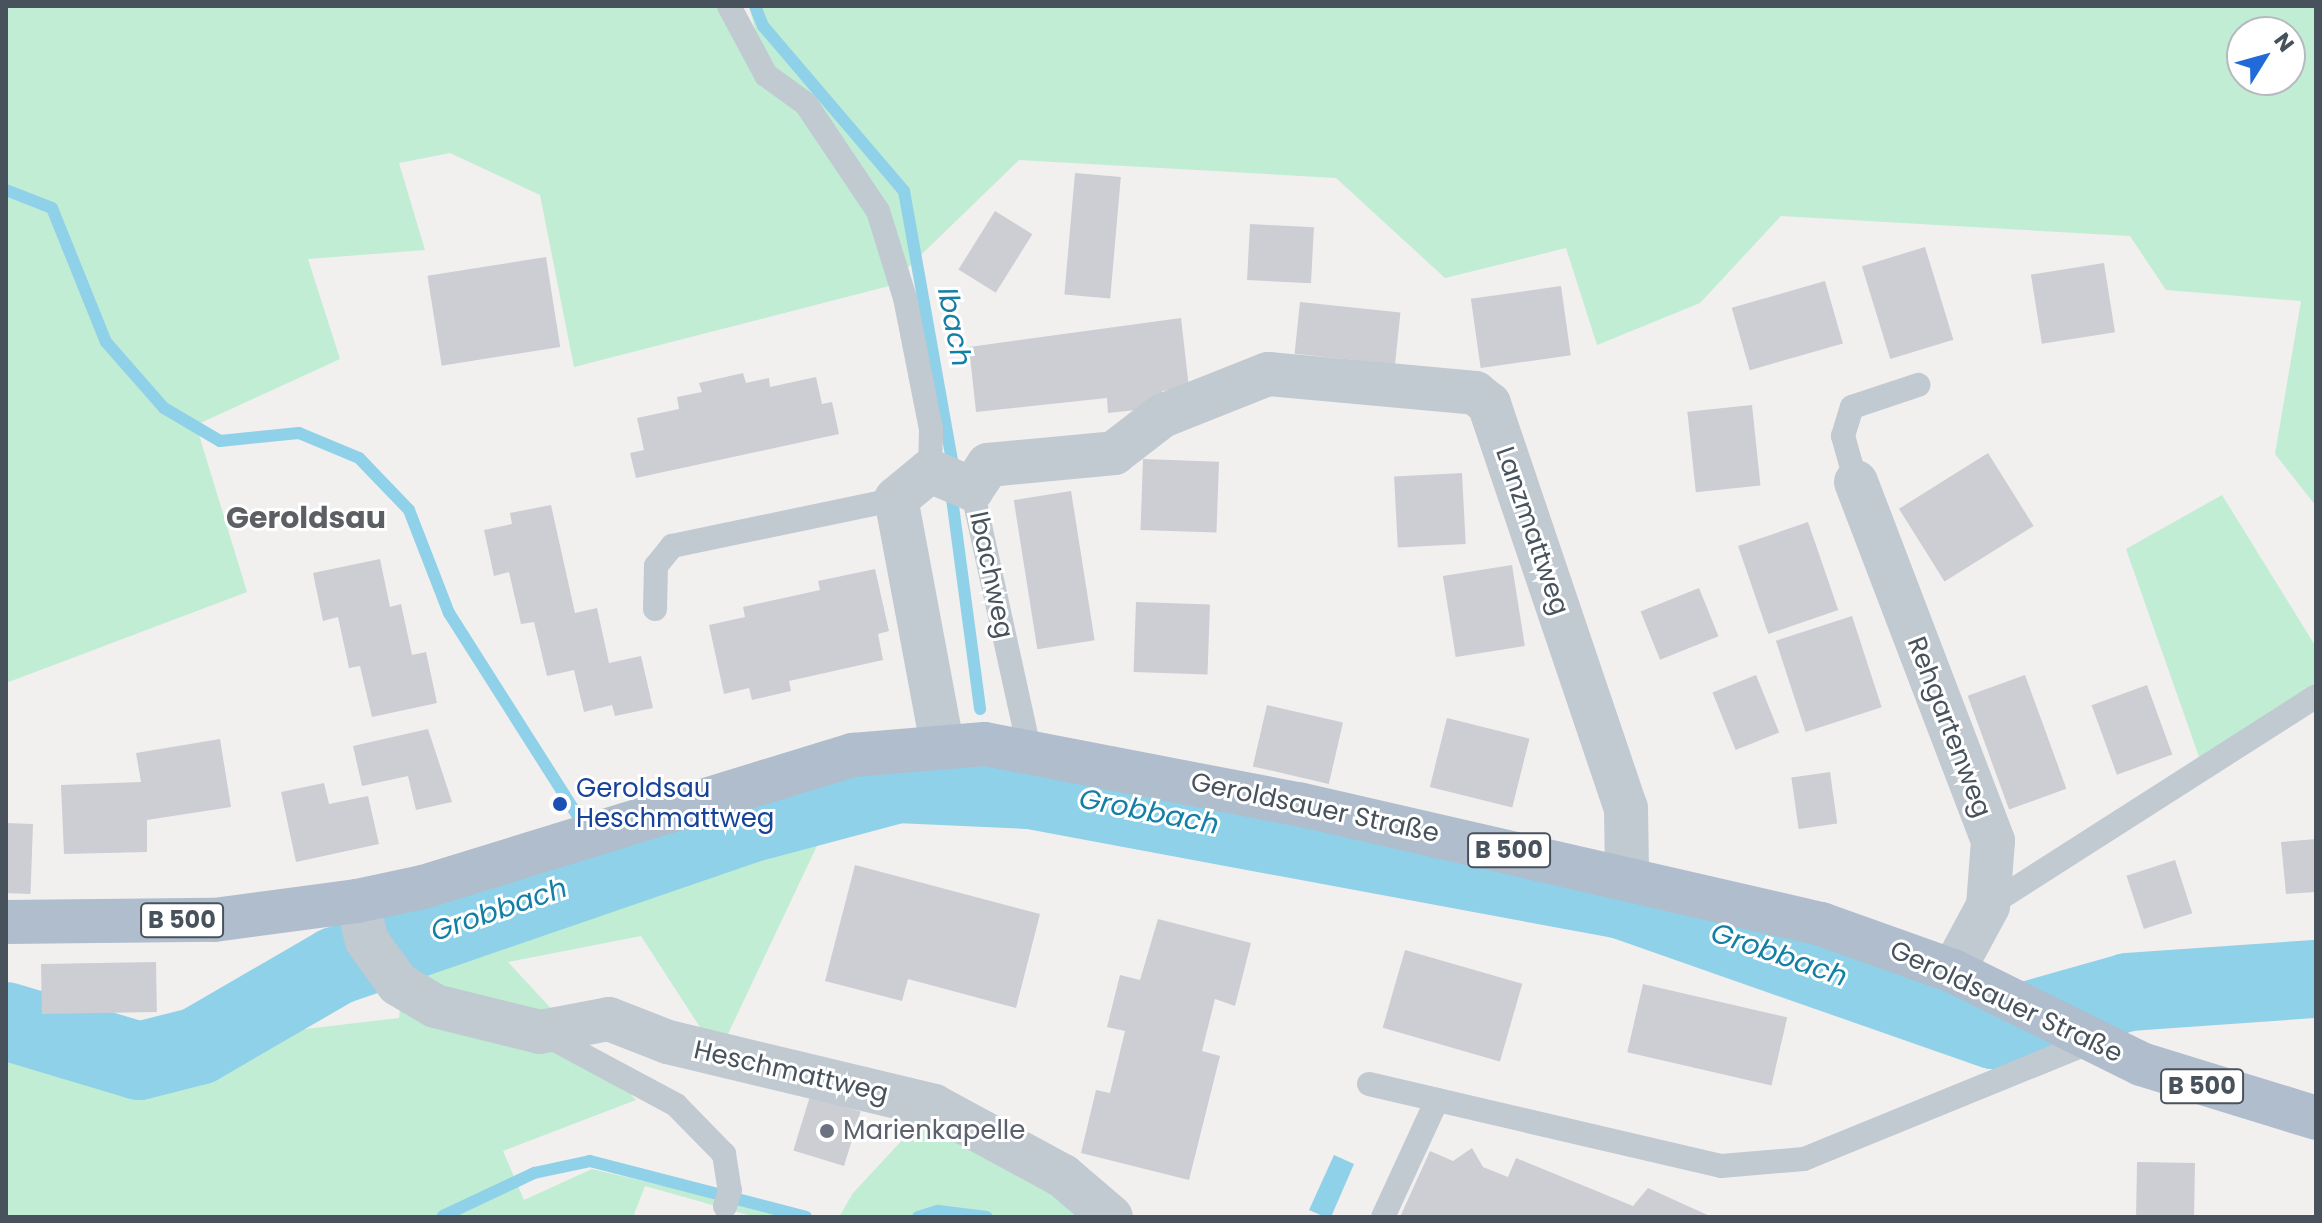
<!DOCTYPE html>
<meta charset="utf-8">
<style>
body{margin:0}
#map{position:relative;width:2322px;height:1223px;overflow:hidden;background:#f2efef;font-family:Poppins,sans-serif}
div>[style]{position:absolute}
.green>*{inset:0;background:#c0edd4}
.water>*{inset:0;background:#8fd1e8}
.stream>*{height:12px;margin:-6px;padding:0 6px;transform-origin:6px;border-radius:6px;background:#8fd1e8}
.river>*{height:78px;margin:-39px;padding:0 39px;transform-origin:39px;border-radius:39px;background:#8fd1e8}
.building>*{inset:0;background:#ccced4;transform-origin:0 0}
.lane>*{height:24px;margin:-12px;padding:0 12px;transform-origin:12px;border-radius:12px;background:#c1c9d1}
.street>*{height:44px;margin:-22px;padding:0 22px;transform-origin:22px;border-radius:22px;background:#c1c9d1}
.primary>*{height:44px;margin:-22px;padding:0 22px;transform-origin:22px;border-radius:22px;background:#b0bdcd}
.dots>*{width:22px;height:22px;translate:-50% -50%;box-sizing:border-box;border:4px solid #fff;border-radius:50%}
span{translate:-50% -50%;white-space:nowrap;text-align:center;line-height:1.15;-webkit-text-stroke:6px #fff;paint-order:stroke}
.shield-label span{padding:2px 6px;background:#fff;border:2px solid;border-radius:6px;-webkit-text-stroke-width:0}
.shield-label{font-size:24px;color:#48525c;font-weight:700}
.street-label{font-size:26px;color:#48525c}
.transit-label{font-size:26px;color:#164399}
.left{translate:0 -50%;text-align:left}
.worship-label{font-size:26px;color:#5b616d}
.water-label{font-size:28px;color:#137fa4;font-style:italic}
.quarter-label{font-size:30px;color:#5c5f64;font-weight:700}
.frame{position:absolute;inset:0;border:8px solid #48525c;pointer-events:none}
.north{position:absolute;left:2226px;top:16px;width:80px;height:80px;box-sizing:border-box;background:#fff;border:2px solid #b6babe;border-radius:50%;rotate:53deg;font-size:22px;font-weight:700;line-height:32px;text-align:center;color:#48525c}
.north::after{content:'';display:block;margin:auto;width:28px;height:36px;background:#2269d9;clip-path:polygon(50% 0,100% 100%,50% 72%,0 100%)}
</style>
<div id="map">
<div class="green">
<div style="clip-path:polygon(evenodd,6px 6px,729px 6px,766px 73px,749px 6px,2316px 6px,2316px 506px,2275px 454px,2301px 301px,2166px 290px,2130px 236px,1781px 216px,1700px 303px,1597px 345px,1566px 248px,1445px 278px,1336px 178px,1019px 160px,889px 286px,574px 367px,540px 195px,450px 153px,399px 163px,425px 250px,308px 259px,340px 359px,196px 425px,247px 592px,6px 683px,6px 6px,2242px 32px,2290px 32px,2290px 80px,2242px 80px,2242px 32px)"></div>
<div style="clip-path:polygon(2222px 495px,2316px 647px,2316px 696px,2204px 771px,2126px 549px)"></div>
<div style="clip-path:polygon(851px 774px,718px 1055px,641px 936px,508px 962px,636px 1100px,503px 1151px,524px 1200px,592px 1169px,793px 1217px,755px 1217px,645px 1186px,633px 1217px,6px 1217px,6px 1008px,134px 1049px,399px 1018px,410px 913px)"></div>
<div style="clip-path:polygon(934px 1106px,1095px 1217px,839px 1217px,853px 1193px)"></div>
</div>
<div class="water">
<div style="clip-path:polygon(1334px 1155px,1354px 1164px,1331px 1217px,1325px 1217px,1309px 1210px)"></div>
</div>
<div class="stream">
<div style="left:755px;top:6px;width:22px;rotate:68deg"></div>
<div style="left:763px;top:26px;width:217px;rotate:49.5deg"></div>
<div style="left:904px;top:191px;width:285px;rotate:79.9deg"></div>
<div style="left:6px;top:190px;width:49px;rotate:21.4deg"></div>
<div style="left:52px;top:208px;width:144px;rotate:68.1deg"></div>
<div style="left:106px;top:342px;width:88px;rotate:48.7deg"></div>
<div style="left:164px;top:408px;width:65px;rotate:30.5deg"></div>
<div style="left:220px;top:441px;width:79px;rotate:-5.8deg"></div>
<div style="left:299px;top:433px;width:65px;rotate:22.6deg"></div>
<div style="left:359px;top:458px;width:72px;rotate:46.1deg"></div>
<div style="left:409px;top:510px;width:110px;rotate:68.8deg"></div>
<div style="left:449px;top:613px;width:243px;rotate:57.6deg"></div>
<div style="left:951px;top:491px;width:220px;rotate:82.4deg"></div>
<div style="left:594px;top:855px;width:22px;rotate:63deg"></div>
<div style="left:443px;top:1216px;width:101px;rotate:-25.3deg"></div>
<div style="left:534px;top:1173px;width:57px;rotate:-12.1deg"></div>
<div style="left:590px;top:1161px;width:223px;rotate:14.5deg"></div>
<div style="left:918px;top:1217px;width:21px;rotate:-17deg"></div>
<div style="left:938px;top:1211px;width:49px;rotate:7deg"></div>
</div>
<div class="river">
<div style="left:6px;top:1021px;width:139px;rotate:16.7deg"></div>
<div style="left:139px;top:1061px;width:61px;rotate:-14.3deg"></div>
<div style="left:198px;top:1046px;width:160px;rotate:-30.1deg"></div>
<div style="left:336px;top:966px;width:436px;rotate:-19deg"></div>
<div style="left:748px;top:824px;width:155px;rotate:-14.9deg"></div>
<div style="left:898px;top:784px;width:132px;rotate:2.6deg"></div>
<div style="left:1030px;top:790px;width:602px;rotate:10.53deg"></div>
<div style="left:1622px;top:900px;width:394px;rotate:19.3deg"></div>
<div style="left:1994px;top:1030px;width:139px;rotate:-15.8deg"></div>
<div style="left:2128px;top:992px;width:188px;rotate:-4deg"></div>
</div>
<div class="building">
<div style="left:1075px;top:173px;width:46px;height:122px;rotate:5deg"></div>
<div style="left:995px;top:211px;width:44px;height:69px;rotate:32deg"></div>
<div style="left:1250px;top:224px;width:64px;height:56px;rotate:3deg"></div>
<div style="left:1925px;top:247px;width:97px;height:66px;rotate:73deg"></div>
<div style="left:546px;top:257px;width:91px;height:120px;rotate:81deg"></div>
<div style="left:2104px;top:263px;width:70px;height:74px;rotate:81deg"></div>
<div style="left:1825px;top:281px;width:65px;height:97px;rotate:74deg"></div>
<div style="left:1561px;top:286px;width:70px;height:91px;rotate:82deg"></div>
<div style="left:1300px;top:302px;width:101px;height:52px;rotate:6deg"></div>
<div style="clip-path:polygon(1181px 318px,1189px 388px,1162px 391px,1164px 407px,1108px 413px,1107px 398px,976px 412px,969px 347px)"></div>
<div style="clip-path:polygon(743px 373px,746px 383px,769px 378px,770px 387px,816px 377px,822px 404px,832px 402px,839px 434px,636px 478px,630px 453px,644px 450px,637px 418px,679px 409px,677px 397px,702px 392px,699px 383px)"></div>
<div style="left:1752px;top:405px;width:81px;height:65px;rotate:84deg"></div>
<div style="left:1988px;top:453px;width:86px;height:105px;rotate:58deg"></div>
<div style="left:1143px;top:459px;width:76px;height:71px;rotate:2deg"></div>
<div style="left:1462px;top:473px;width:71px;height:68px;rotate:87deg"></div>
<div style="left:1071px;top:491px;width:151px;height:58px;rotate:81deg"></div>
<div style="clip-path:polygon(551px 505px,575px 613px,597px 608px,609px 663px,641px 656px,653px 708px,615px 716px,612px 705px,584px 712px,574px 670px,547px 676px,534px 622px,521px 624px,509px 572px,494px 576px,484px 530px,512px 524px,510px 513px)"></div>
<div style="left:1808px;top:522px;width:93px;height:74px;rotate:71deg"></div>
<div style="clip-path:polygon(380px 559px,390px 607px,401px 604px,412px 655px,426px 652px,437px 703px,372px 717px,360px 666px,349px 668px,338px 617px,323px 621px,313px 573px)"></div>
<div style="left:1512px;top:565px;width:82px;height:70px;rotate:81deg"></div>
<div style="clip-path:polygon(875px 569px,889px 631px,878px 634px,883px 660px,789px 681px,791px 691px,752px 700px,749px 688px,724px 694px,709px 625px,745px 617px,743px 607px,820px 590px,818px 581px)"></div>
<div style="left:1699px;top:588px;width:52px;height:63px;rotate:68deg"></div>
<div style="left:1136px;top:602px;width:74px;height:70px;rotate:2deg"></div>
<div style="left:1852px;top:616px;width:96px;height:80px;rotate:72deg"></div>
<div style="left:1756px;top:675px;width:62px;height:47px;rotate:68deg"></div>
<div style="left:2025px;top:675px;width:121px;height:61px;rotate:70deg"></div>
<div style="left:2147px;top:685px;width:74px;height:59px;rotate:70deg"></div>
<div style="left:1267px;top:705px;width:78px;height:63px;rotate:13deg"></div>
<div style="left:1447px;top:718px;width:85px;height:71px;rotate:14deg"></div>
<div style="clip-path:polygon(428px 729px,452px 802px,416px 810px,408px 776px,362px 786px,353px 746px)"></div>
<div style="clip-path:polygon(220px 739px,231px 807px,147px 820px,147px 852px,64px 854px,61px 785px,141px 782px,136px 753px)"></div>
<div style="left:1830px;top:772px;width:52px;height:39px;rotate:82deg"></div>
<div style="clip-path:polygon(324px 783px,329px 804px,368px 796px,379px 844px,296px 862px,281px 792px)"></div>
<div style="left:6px;top:823px;width:27px;height:70px;rotate:2deg"></div>
<div style="clip-path:polygon(2316px 839px,2316px 892px,2286px 894px,2281px 842px)"></div>
<div style="left:2175px;top:860px;width:56px;height:51px;rotate:72deg"></div>
<div style="clip-path:polygon(855px 865px,1040px 914px,1016px 1008px,908px 979px,902px 1001px,825px 981px)"></div>
<div style="clip-path:polygon(1158px 919px,1251px 943px,1235px 1006px,1215px 999px,1202px 1051px,1220px 1056px,1189px 1180px,1081px 1153px,1096px 1090px,1110px 1093px,1125px 1031px,1107px 1027px,1120px 975px,1140px 980px)"></div>
<div style="left:1405px;top:950px;width:122px;height:81px;rotate:16deg"></div>
<div style="left:156px;top:962px;width:50px;height:115px;rotate:89deg"></div>
<div style="left:1643px;top:984px;width:148px;height:70px;rotate:13deg"></div>
<div style="left:810px;top:1096px;width:53px;height:57px;rotate:17deg"></div>
<div style="clip-path:polygon(1472px 1148px,1483px 1167px,1508px 1177px,1516px 1158px,1633px 1206px,1648px 1188px,1712px 1217px,1400px 1217px,1430px 1151px,1453px 1161px)"></div>
<div style="left:2137px;top:1162px;width:58px;height:55px;rotate:1deg"></div>
</div>
<div class="lane">
<div style="left:729px;top:6px;width:78px;rotate:61.8deg"></div>
<div style="left:766px;top:75px;width:49px;rotate:35.9deg"></div>
<div style="left:806px;top:104px;width:129px;rotate:56.1deg"></div>
<div style="left:878px;top:211px;width:91px;rotate:72.8deg"></div>
<div style="left:905px;top:298px;width:134px;rotate:78.8deg"></div>
<div style="left:931px;top:429px;width:42px;rotate:91.4deg"></div>
<div style="left:1856px;top:482px;width:48px;rotate:-105.8deg"></div>
<div style="left:1843px;top:436px;width:30px;rotate:-73deg"></div>
<div style="left:1852px;top:407px;width:70px;rotate:-18.4deg"></div>
<div style="left:972px;top:489px;width:266px;rotate:77.6deg"></div>
<div style="left:655px;top:609px;width:43px;rotate:-88.7deg"></div>
<div style="left:656px;top:566px;width:26px;rotate:-51deg"></div>
<div style="left:672px;top:546px;width:229px;rotate:-11.8deg"></div>
<div style="left:1988px;top:906px;width:389px;rotate:-32.6deg"></div>
<div style="left:542px;top:1033px;width:152px;rotate:28.2deg"></div>
<div style="left:676px;top:1105px;width:69px;rotate:45.6deg"></div>
<div style="left:724px;top:1154px;width:36px;rotate:81deg"></div>
<div style="left:730px;top:1190px;width:17px;rotate:107deg"></div>
<div style="left:1369px;top:1084px;width:361px;rotate:13.1deg"></div>
<div style="left:1721px;top:1166px;width:83px;rotate:-4.8deg"></div>
<div style="left:1804px;top:1159px;width:312px;rotate:-22.2deg"></div>
<div style="left:1383px;top:1217px;width:129px;rotate:-65.2deg"></div>
</div>
<div class="street">
<div style="left:1856px;top:482px;width:384px;rotate:69.1deg"></div>
<div style="left:1993px;top:841px;width:65px;rotate:94.4deg"></div>
<div style="left:1988px;top:906px;width:74px;rotate:118.3deg"></div>
<div style="left:942px;top:744px;width:249px;rotate:-100.6deg"></div>
<div style="left:896px;top:499px;width:44px;rotate:-39.5deg"></div>
<div style="left:930px;top:471px;width:46px;rotate:23.2deg"></div>
<div style="left:972px;top:489px;width:29px;rotate:-56deg"></div>
<div style="left:988px;top:465px;width:127px;rotate:-5.4deg"></div>
<div style="left:1114px;top:453px;width:61px;rotate:-37.6deg"></div>
<div style="left:1162px;top:416px;width:114px;rotate:-21.6deg"></div>
<div style="left:1268px;top:374px;width:208px;rotate:5.2deg"></div>
<div style="left:1475px;top:393px;width:18px;rotate:38deg"></div>
<div style="left:1489px;top:404px;width:427px;rotate:71.3deg"></div>
<div style="left:1626px;top:808px;width:67px;rotate:89.1deg"></div>
<div style="left:357px;top:901px;width:41px;rotate:76deg"></div>
<div style="left:367px;top:941px;width:53px;rotate:54.2deg"></div>
<div style="left:398px;top:984px;width:43px;rotate:30.7deg"></div>
<div style="left:435px;top:1006px;width:108px;rotate:13.9deg"></div>
<div style="left:540px;top:1032px;width:70px;rotate:-10.7deg"></div>
<div style="left:609px;top:1019px;width:63px;rotate:21.3deg"></div>
<div style="left:668px;top:1042px;width:274px;rotate:13.5deg"></div>
<div style="left:934px;top:1106px;width:147px;rotate:28.5deg"></div>
<div style="left:1063px;top:1176px;width:63px;rotate:40.5deg"></div>
</div>
<div class="primary">
<div style="left:6px;top:922px;width:208px;rotate:-0.6deg"></div>
<div style="left:214px;top:920px;width:144px;rotate:-7.6deg"></div>
<div style="left:357px;top:901px;width:67px;rotate:-12deg"></div>
<div style="left:423px;top:887px;width:450px;rotate:-17.1deg"></div>
<div style="left:853px;top:755px;width:132px;rotate:-4.8deg"></div>
<div style="left:985px;top:744px;width:319px;rotate:10.9deg"></div>
<div style="left:1298px;top:804px;width:537px;rotate:12.92deg"></div>
<div style="left:1821px;top:924px;width:140px;rotate:19.6deg"></div>
<div style="left:1953px;top:971px;width:210px;rotate:26.3deg"></div>
<div style="left:2141px;top:1064px;width:183px;rotate:17.1deg"></div>
</div>
<div class="dots">
<div style="left:560px;top:804px;background:#1a4fb4"></div>
<div style="left:827px;top:1131px;background:#6b7280"></div>
</div>
<div class="shield-label">
<span style="left:1509px;top:850px">B 500</span>
<span style="left:182px;top:920px">B 500</span>
<span style="left:2202px;top:1086px">B 500</span>
</div>
<div class="street-label">
<span style="left:1532px;top:531px;rotate:71deg">Lanzmattweg</span>
<span style="left:991px;top:575px;rotate:78deg">Ibachweg</span>
<span style="left:1949px;top:727px;rotate:69deg">Rehgartenweg</span>
<span style="left:1315px;top:808px;rotate:12deg">Geroldsauer Straße</span>
<span style="left:2006px;top:1002px;rotate:25deg">Geroldsauer Straße</span>
<span style="left:791px;top:1072px;rotate:13deg">Heschmattweg</span>
</div>
<div class="transit-label">
<span class="left" style="left:576px;top:804px">Geroldsau<br>Heschmattweg</span>
</div>
<div class="worship-label">
<span class="left" style="left:843px;top:1131px">Marienkapelle</span>
</div>
<div class="water-label">
<span style="left:954px;top:327px;rotate:79deg">Ibach</span>
<span style="left:1149px;top:812px;rotate:11deg">Grobbach</span>
<span style="left:499px;top:910px;rotate:-19deg">Grobbach</span>
<span style="left:1779px;top:955px;rotate:19deg">Grobbach</span>
</div>
<div class="quarter-label">
<span style="left:306px;top:518px">Geroldsau</span>
</div>
<div class="frame"></div>
<div class="north">N</div>
</div>
